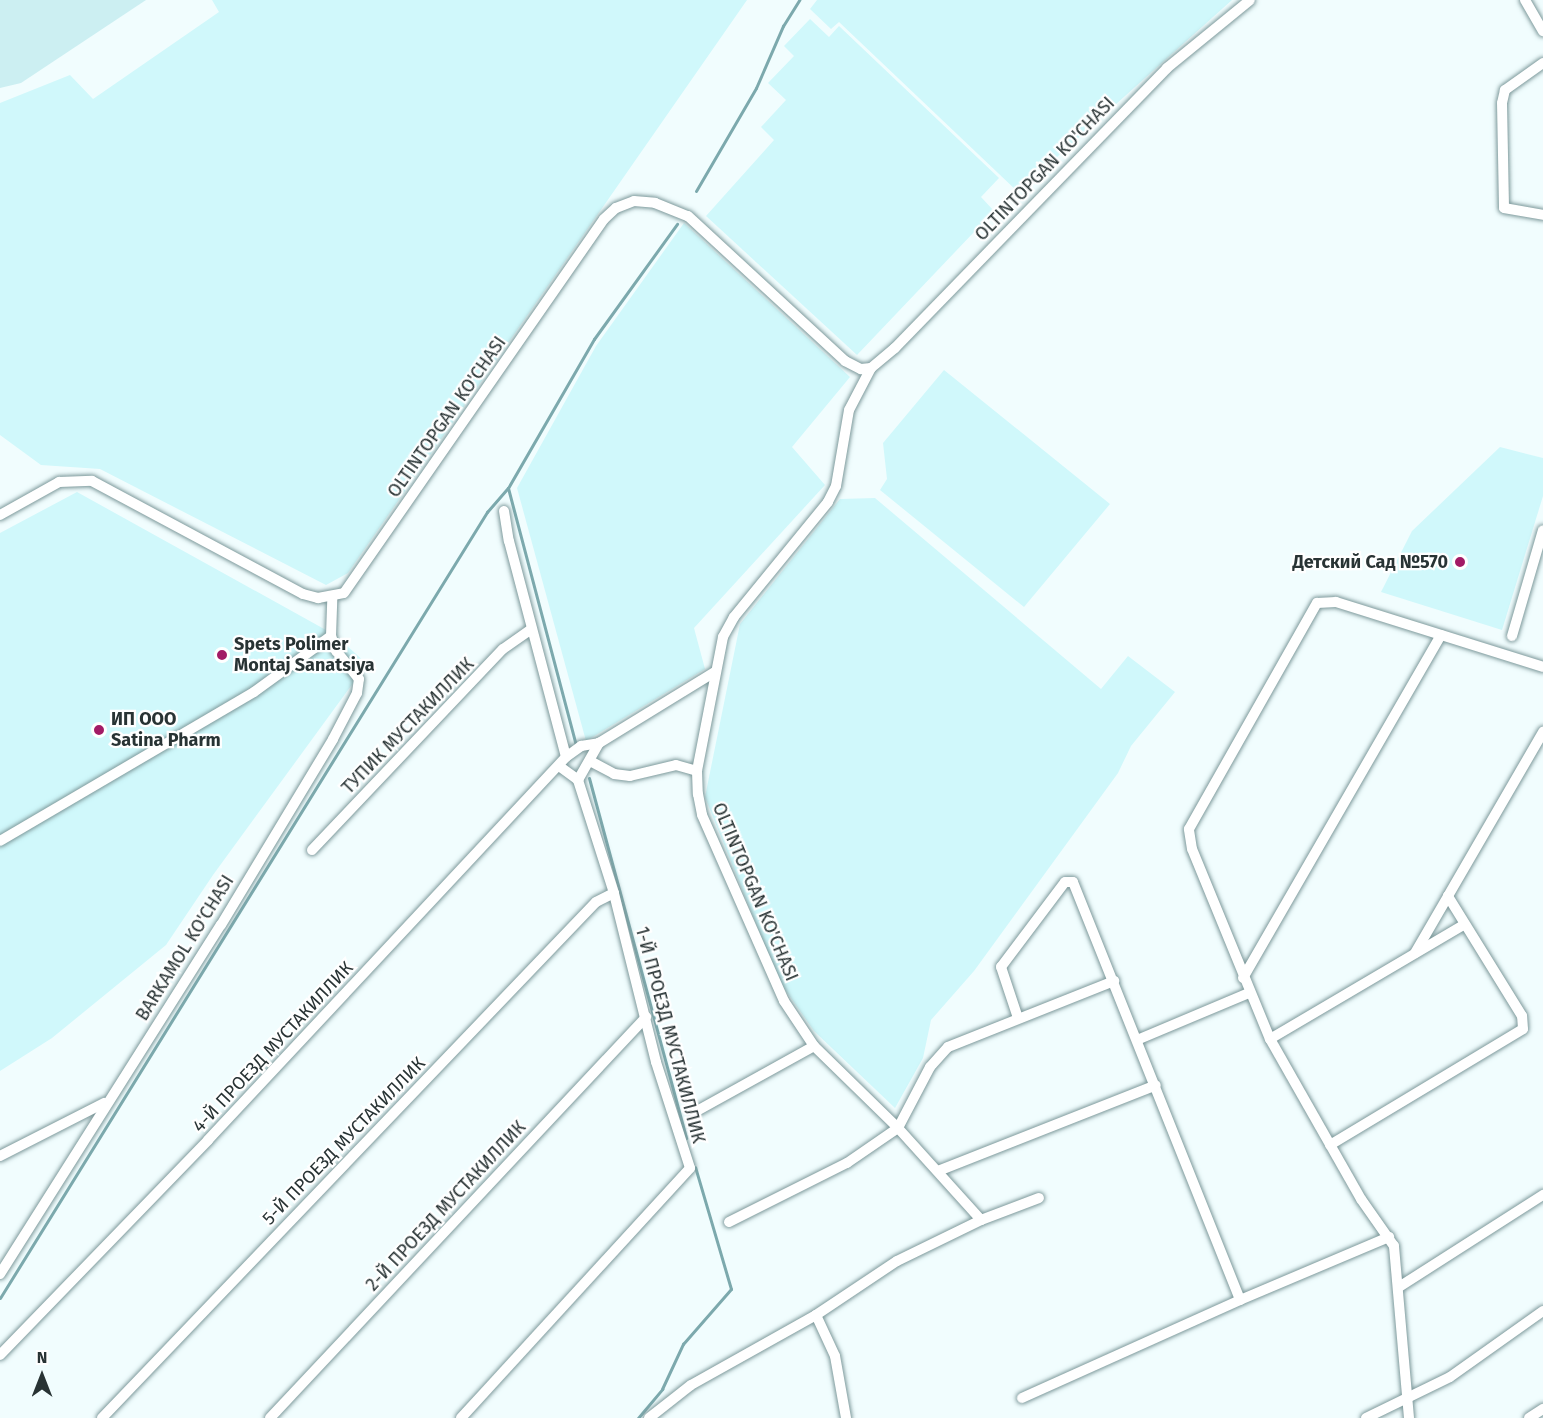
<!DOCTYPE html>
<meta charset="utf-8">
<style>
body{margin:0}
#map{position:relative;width:1543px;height:1418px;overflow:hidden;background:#f1fdfe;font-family:"Fira Sans",sans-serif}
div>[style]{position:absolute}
.built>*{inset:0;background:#d0f8fb}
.green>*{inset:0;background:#cceff2}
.stream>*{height:3px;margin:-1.5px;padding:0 1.5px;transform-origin:1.5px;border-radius:1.5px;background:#7ca9ad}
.roads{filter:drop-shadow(0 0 2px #7d999b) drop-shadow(0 0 2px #7d999b)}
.minor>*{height:10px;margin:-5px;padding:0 5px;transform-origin:5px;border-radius:5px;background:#fff}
.dots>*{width:16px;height:16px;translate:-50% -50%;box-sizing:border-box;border:3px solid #fff;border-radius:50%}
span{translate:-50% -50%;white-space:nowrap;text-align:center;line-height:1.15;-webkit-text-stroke:4.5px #fff;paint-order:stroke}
.street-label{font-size:18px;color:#283334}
.poi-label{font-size:18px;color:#283334;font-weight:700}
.right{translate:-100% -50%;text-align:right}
.left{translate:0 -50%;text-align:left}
.north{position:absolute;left:12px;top:1346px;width:60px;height:60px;-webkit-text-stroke:4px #fff;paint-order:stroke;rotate:0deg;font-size:16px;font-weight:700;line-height:24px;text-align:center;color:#283334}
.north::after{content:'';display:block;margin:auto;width:21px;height:27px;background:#283334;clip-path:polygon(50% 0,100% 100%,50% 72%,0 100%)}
</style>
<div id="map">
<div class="built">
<div style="clip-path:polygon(212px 0,747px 0,348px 573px,326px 585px,100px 469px,41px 465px,0 435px,0 103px,70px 75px,93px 99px,219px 12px)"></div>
<div style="clip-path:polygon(817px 0,1232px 0,1018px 192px,839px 22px,831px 29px,810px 9px)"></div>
<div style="clip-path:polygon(810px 19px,829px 37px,839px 26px,999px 178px,981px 197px,994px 211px,857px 355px,706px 216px,774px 140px,761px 127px,786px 100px,768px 83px,794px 56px,784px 46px)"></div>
<div style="clip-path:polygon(684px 223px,850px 377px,792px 447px,825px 485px,694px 628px,705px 669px,586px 741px,517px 488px,596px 346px)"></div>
<div style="clip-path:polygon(944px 370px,1110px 504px,1024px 607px,880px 490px,887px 479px,883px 443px)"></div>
<div style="clip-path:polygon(1500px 447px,1543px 458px,1543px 496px,1502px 630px,1381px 592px,1412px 531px)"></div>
<div style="clip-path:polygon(77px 492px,335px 635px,367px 664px,213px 875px,166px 945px,52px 1038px,0 1071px,0 533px)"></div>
<div style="clip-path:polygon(875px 498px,1101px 689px,1128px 656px,1175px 692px,1131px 746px,1118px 773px,974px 971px,931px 1020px,923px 1058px,895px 1108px,814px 1031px,779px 981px,705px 797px,740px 624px,840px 499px)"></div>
</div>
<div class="green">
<div style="clip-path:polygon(0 0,146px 0,21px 83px,0 88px)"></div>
</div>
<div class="stream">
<div style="left:696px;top:191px;width:119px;rotate:-59.8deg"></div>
<div style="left:756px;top:88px;width:68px;rotate:-66.5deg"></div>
<div style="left:783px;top:26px;width:31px;rotate:-58deg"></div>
<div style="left:508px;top:488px;width:266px;rotate:75.2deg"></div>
<div style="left:589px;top:778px;width:373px;rotate:74.9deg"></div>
<div style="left:0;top:1298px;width:925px;rotate:-58.22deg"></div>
<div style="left:487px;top:512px;width:32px;rotate:-49deg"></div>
<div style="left:508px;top:488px;width:172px;rotate:-60deg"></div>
<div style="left:594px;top:339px;width:142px;rotate:-54.2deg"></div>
<div style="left:638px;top:1418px;width:38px;rotate:-50deg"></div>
<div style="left:662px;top:1389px;width:50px;rotate:-65deg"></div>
<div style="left:683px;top:1344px;width:73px;rotate:-48.9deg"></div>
<div style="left:731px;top:1289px;width:127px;rotate:-106.4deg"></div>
</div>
<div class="roads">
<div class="minor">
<div style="left:1525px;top:0;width:36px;rotate:60deg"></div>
<div style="left:1543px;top:63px;width:47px;rotate:144.6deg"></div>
<div style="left:1505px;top:90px;width:13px;rotate:103deg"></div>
<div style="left:1502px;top:103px;width:105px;rotate:88.9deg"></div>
<div style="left:1504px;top:208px;width:40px;rotate:10deg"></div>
<div style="left:871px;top:368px;width:47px;rotate:117.6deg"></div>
<div style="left:849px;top:410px;width:77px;rotate:99.7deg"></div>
<div style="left:836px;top:486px;width:18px;rotate:117deg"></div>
<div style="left:828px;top:502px;width:149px;rotate:129.3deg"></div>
<div style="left:734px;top:617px;width:23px;rotate:119deg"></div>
<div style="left:723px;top:637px;width:136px;rotate:101deg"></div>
<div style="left:697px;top:771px;width:23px;rotate:88deg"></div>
<div style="left:698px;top:794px;width:21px;rotate:79deg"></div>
<div style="left:702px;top:815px;width:203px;rotate:66.2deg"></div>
<div style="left:784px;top:1001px;width:54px;rotate:56.3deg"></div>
<div style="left:814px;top:1046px;width:117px;rotate:44.3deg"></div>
<div style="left:898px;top:1128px;width:124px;rotate:47.9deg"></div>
<div style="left:504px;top:511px;width:30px;rotate:81deg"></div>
<div style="left:509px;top:541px;width:223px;rotate:75.2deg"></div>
<div style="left:0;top:515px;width:68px;rotate:-29.2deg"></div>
<div style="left:59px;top:482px;width:33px;rotate:-2deg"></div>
<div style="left:92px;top:481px;width:239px;rotate:28.2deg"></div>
<div style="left:303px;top:594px;width:16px;rotate:15deg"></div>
<div style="left:318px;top:598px;width:26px;rotate:-11deg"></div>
<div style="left:344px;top:593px;width:455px;rotate:-55.2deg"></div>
<div style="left:604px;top:219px;width:16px;rotate:-43deg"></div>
<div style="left:616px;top:208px;width:19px;rotate:-21deg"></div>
<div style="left:634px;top:201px;width:21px;rotate:5deg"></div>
<div style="left:655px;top:203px;width:35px;rotate:22deg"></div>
<div style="left:688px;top:216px;width:214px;rotate:42.7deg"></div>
<div style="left:845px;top:361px;width:18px;rotate:27deg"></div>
<div style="left:861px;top:369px;width:10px;rotate:-6deg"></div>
<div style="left:871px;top:368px;width:31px;rotate:-40deg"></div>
<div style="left:895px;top:348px;width:390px;rotate:-45.8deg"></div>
<div style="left:1167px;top:68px;width:107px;rotate:-39.3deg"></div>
<div style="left:1512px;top:636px;width:110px;rotate:-73.7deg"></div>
<div style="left:590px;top:761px;width:27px;rotate:28deg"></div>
<div style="left:614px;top:774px;width:16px;rotate:7deg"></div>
<div style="left:630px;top:776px;width:47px;rotate:-13.4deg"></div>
<div style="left:676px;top:765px;width:22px;rotate:16deg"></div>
<div style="left:559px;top:766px;width:24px;rotate:36deg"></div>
<div style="left:0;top:841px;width:294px;rotate:-30.4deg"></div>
<div style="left:254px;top:692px;width:95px;rotate:-36deg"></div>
<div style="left:331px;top:636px;width:38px;rotate:-88deg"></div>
<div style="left:312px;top:850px;width:277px;rotate:-46.5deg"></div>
<div style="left:503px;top:649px;width:35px;rotate:-35deg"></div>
<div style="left:1415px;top:953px;width:66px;rotate:-59.9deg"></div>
<div style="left:1243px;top:978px;width:396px;rotate:-60deg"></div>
<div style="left:1018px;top:1018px;width:54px;rotate:-108.4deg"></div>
<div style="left:1001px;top:967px;width:106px;rotate:-53deg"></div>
<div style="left:1065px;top:882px;width:8px"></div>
<div style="left:1073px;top:882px;width:450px;rotate:68.2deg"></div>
<div style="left:1240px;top:1300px;width:239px;rotate:155.8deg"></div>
<div style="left:1270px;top:1039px;width:226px;rotate:-30.5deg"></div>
<div style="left:1137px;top:1040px;width:121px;rotate:-22.8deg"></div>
<div style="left:695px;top:1112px;width:136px;rotate:-29deg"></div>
<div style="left:1330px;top:1145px;width:225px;rotate:-31deg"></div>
<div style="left:1523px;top:1029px;width:13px;rotate:-94deg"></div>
<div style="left:1522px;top:1016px;width:141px;rotate:-121.7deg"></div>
<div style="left:1448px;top:896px;width:190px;rotate:-59.9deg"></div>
<div style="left:0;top:1156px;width:117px;rotate:-27deg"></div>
<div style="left:938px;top:1171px;width:234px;rotate:-21.5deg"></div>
<div style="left:729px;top:1222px;width:132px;rotate:-26.6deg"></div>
<div style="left:847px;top:1163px;width:62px;rotate:-34.5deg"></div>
<div style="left:898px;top:1128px;width:69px;rotate:-62.3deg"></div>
<div style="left:930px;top:1067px;width:27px;rotate:-48deg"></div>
<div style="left:948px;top:1047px;width:179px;rotate:-21.7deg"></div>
<div style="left:0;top:1274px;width:413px;rotate:-57.7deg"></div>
<div style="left:221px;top:925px;width:217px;rotate:-58.9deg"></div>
<div style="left:333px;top:739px;width:52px;rotate:-62.4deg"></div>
<div style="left:357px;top:693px;width:14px;rotate:-82deg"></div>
<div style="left:359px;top:679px;width:36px;rotate:-129deg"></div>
<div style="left:336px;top:651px;width:16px;rotate:-108deg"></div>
<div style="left:1399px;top:1287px;width:171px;rotate:-32.6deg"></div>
<div style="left:1240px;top:1300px;width:162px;rotate:-22.9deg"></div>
<div style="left:816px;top:1315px;width:45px;rotate:65.1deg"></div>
<div style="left:835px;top:1356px;width:63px;rotate:79.9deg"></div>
<div style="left:0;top:1355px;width:299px;rotate:-45.9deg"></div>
<div style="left:208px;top:1140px;width:524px;rotate:-46.93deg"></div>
<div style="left:566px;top:757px;width:19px;rotate:-36deg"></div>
<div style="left:581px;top:746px;width:18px;rotate:-9deg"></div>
<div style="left:599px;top:743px;width:136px;rotate:-31.5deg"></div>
<div style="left:102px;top:1418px;width:714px;rotate:-46.25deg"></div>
<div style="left:596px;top:902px;width:20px;rotate:-27deg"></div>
<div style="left:270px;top:1418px;width:550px;rotate:-46.84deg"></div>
<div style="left:461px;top:1418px;width:339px;rotate:-47.5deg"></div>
<div style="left:690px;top:1168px;width:111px;rotate:-107.8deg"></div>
<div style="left:656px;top:1062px;width:174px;rotate:-104deg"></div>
<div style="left:614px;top:893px;width:119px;rotate:-107.7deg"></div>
<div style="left:578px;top:780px;width:43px;rotate:-60.4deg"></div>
<div style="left:649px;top:1418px;width:53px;rotate:-38.2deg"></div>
<div style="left:691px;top:1385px;width:143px;rotate:-29.2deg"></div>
<div style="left:816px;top:1315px;width:97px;rotate:-33.7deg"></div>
<div style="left:897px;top:1261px;width:93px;rotate:-26deg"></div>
<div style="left:981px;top:1220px;width:62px;rotate:-20.8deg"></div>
<div style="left:1366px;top:1418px;width:93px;rotate:-26deg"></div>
<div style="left:1450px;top:1377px;width:114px;rotate:-35.4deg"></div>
<div style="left:1409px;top:1418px;width:173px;rotate:-95deg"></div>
<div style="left:1394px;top:1246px;width:57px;rotate:-125.1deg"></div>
<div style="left:1361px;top:1199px;width:184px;rotate:-119.6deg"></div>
<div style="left:1270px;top:1039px;width:205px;rotate:-112.3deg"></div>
<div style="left:1192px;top:849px;width:20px;rotate:-99deg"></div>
<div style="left:1189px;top:829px;width:260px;rotate:-60.5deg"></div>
<div style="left:1317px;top:603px;width:19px;rotate:-3deg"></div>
<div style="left:1336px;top:602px;width:217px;rotate:17.4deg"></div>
<div style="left:1529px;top:1418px;width:17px;rotate:-33deg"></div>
</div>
</div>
<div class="dots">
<div style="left:1460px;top:562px;background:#a21b66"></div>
<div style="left:222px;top:655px;background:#a21b66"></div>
<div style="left:99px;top:730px;background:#a21b66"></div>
</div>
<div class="street-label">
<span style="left:1045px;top:169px;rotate:-46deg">OLTINTOPGAN KO'CHASI</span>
<span style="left:447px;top:417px;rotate:-55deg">OLTINTOPGAN KO'CHASI</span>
<span style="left:408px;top:726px;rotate:-46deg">ТУПИК МУСТАКИЛЛИК</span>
<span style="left:755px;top:892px;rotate:67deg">OLTINTOPGAN KO'CHASI</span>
<span style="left:185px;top:948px;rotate:-58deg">BARKAMOL KO'CHASI</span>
<span style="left:670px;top:1035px;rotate:75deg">1-Й ПРОЕЗД МУСТАКИЛЛИК</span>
<span style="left:273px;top:1047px;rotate:-47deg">4-Й ПРОЕЗД МУСТАКИЛЛИК</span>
<span style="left:344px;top:1141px;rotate:-46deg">5-Й ПРОЕЗД МУСТАКИЛЛИК</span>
<span style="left:446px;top:1206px;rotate:-47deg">2-Й ПРОЕЗД МУСТАКИЛЛИК</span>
</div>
<div class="poi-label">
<span class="right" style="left:1448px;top:562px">Детский Сад №570</span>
<span class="left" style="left:234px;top:655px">Spets Polimer<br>Montaj Sanatsiya</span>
<span class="left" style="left:111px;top:730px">ИП ООО<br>Satina Pharm</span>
</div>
<div class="north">N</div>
</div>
